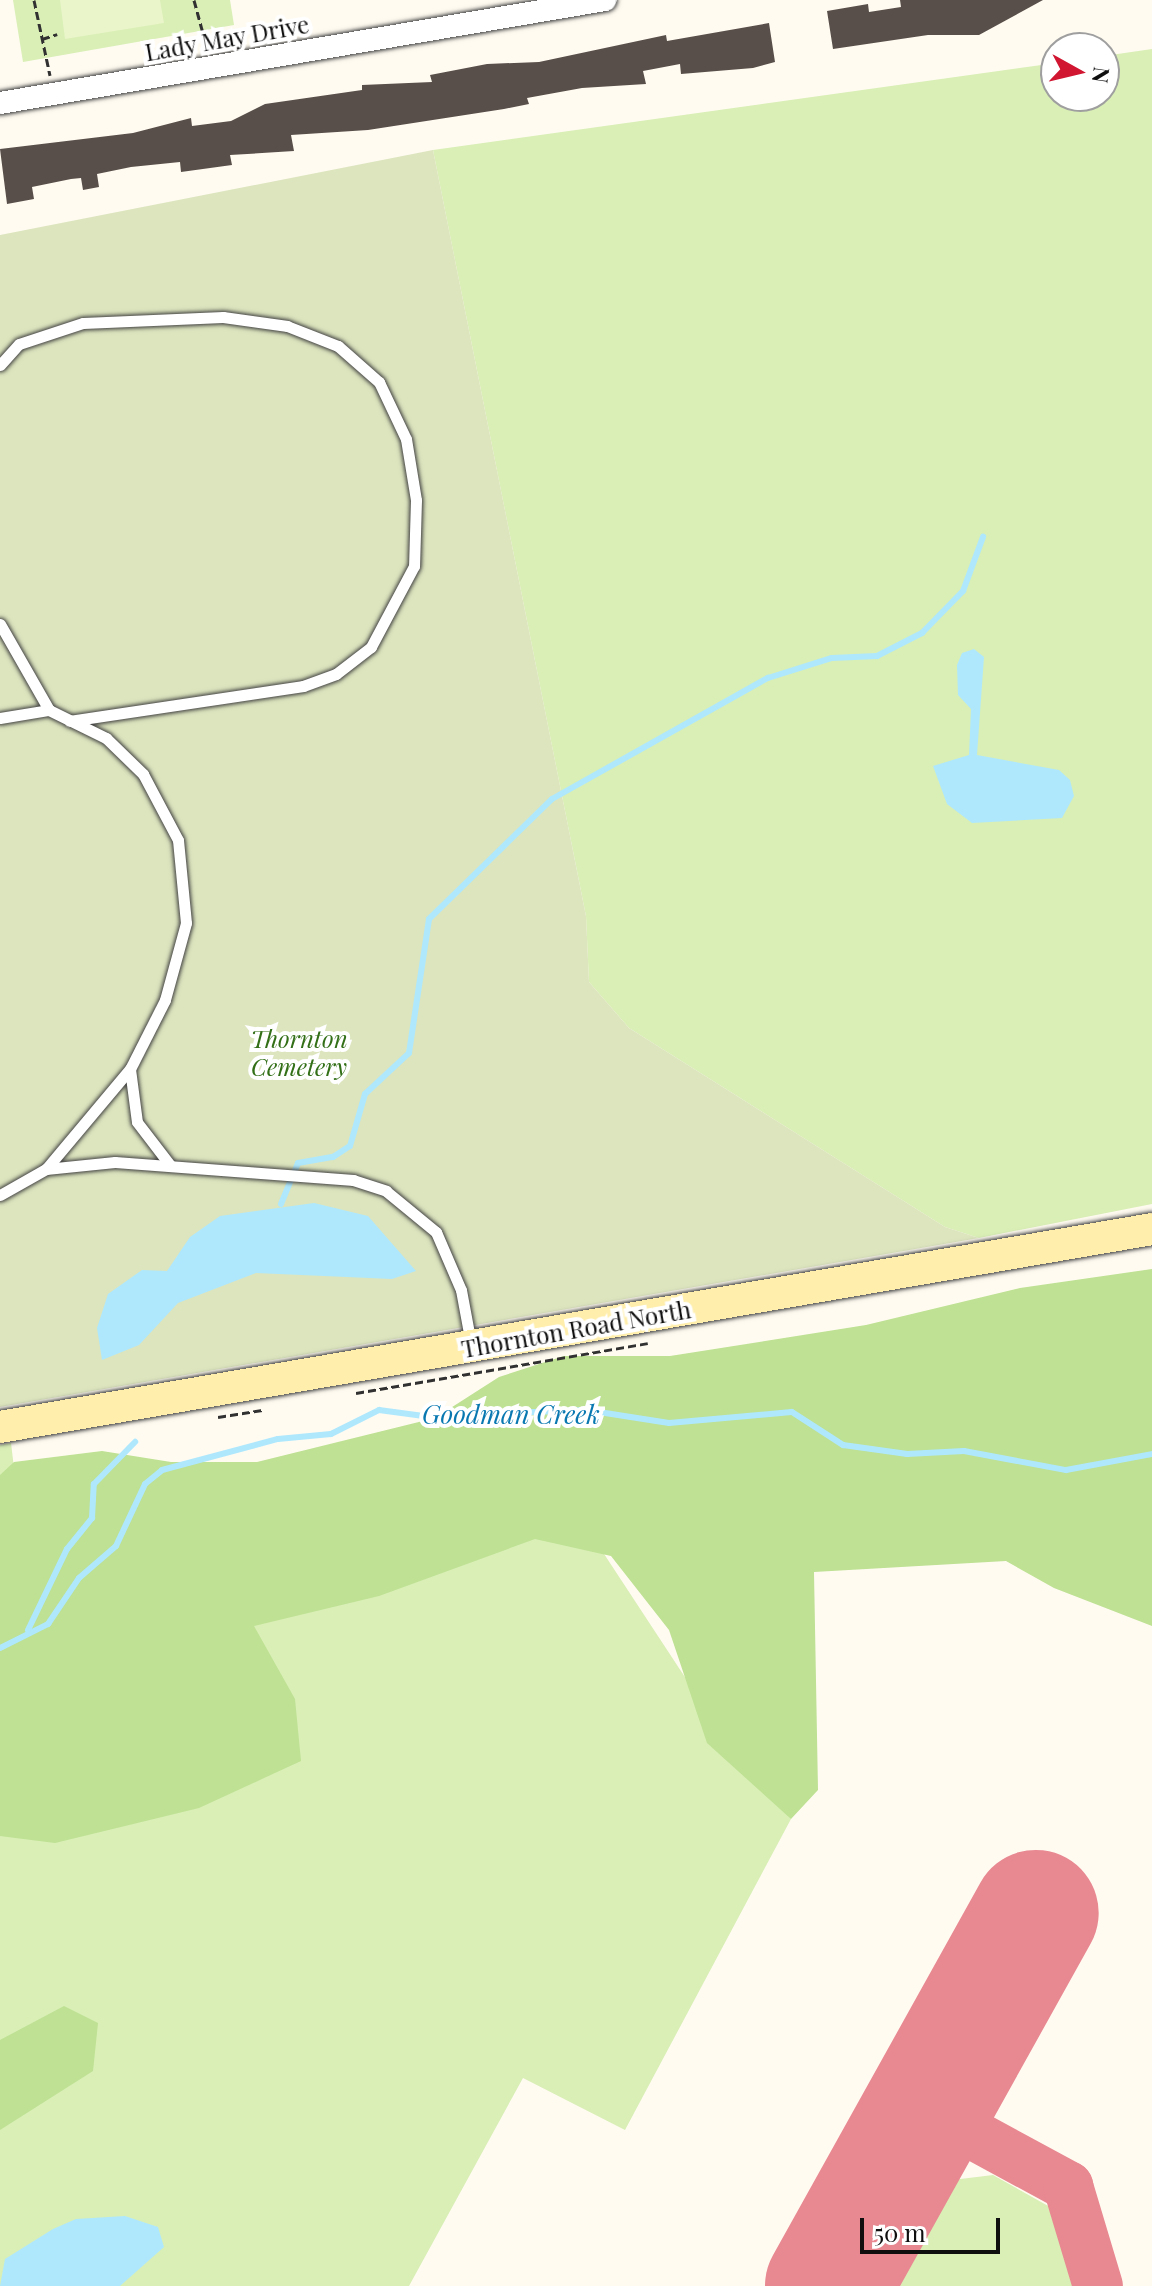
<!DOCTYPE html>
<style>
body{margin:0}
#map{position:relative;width:1152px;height:2286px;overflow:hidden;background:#fffbf1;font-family:"Playfair Display",serif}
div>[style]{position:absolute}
.green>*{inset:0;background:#d9efb6}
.forest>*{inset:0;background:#bee193}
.cemetery>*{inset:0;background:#dce5be}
.pitch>*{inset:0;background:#eaf5c9}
.water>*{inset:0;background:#afe8fd}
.stream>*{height:6px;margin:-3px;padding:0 3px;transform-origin:3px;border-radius:3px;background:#afe8fd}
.taxiway>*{height:50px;margin:-25px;padding:0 25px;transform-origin:25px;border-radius:25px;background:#e88891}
.runway>*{height:126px;margin:-63px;padding:0 63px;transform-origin:63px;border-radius:63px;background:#e88891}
.building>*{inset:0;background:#594f4a}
.path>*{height:3px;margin-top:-1.5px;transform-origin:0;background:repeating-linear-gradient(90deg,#313131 0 8px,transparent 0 12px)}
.roads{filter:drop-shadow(0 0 2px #424242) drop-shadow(0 0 2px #424242)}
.lane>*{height:11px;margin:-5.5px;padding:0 5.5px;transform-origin:5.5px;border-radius:5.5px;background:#fff}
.street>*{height:22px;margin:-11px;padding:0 11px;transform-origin:11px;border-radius:11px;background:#fff}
.secondary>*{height:32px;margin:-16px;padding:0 16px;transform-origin:16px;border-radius:16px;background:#ffeeac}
span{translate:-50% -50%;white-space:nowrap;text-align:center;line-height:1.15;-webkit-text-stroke:8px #fff;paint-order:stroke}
.street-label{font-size:24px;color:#0f0f0f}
.park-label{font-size:24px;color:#326f17;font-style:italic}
.water-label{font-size:26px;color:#0978b1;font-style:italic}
.north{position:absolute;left:1040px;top:32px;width:80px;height:80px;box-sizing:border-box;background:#fff;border:2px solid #9f9f9f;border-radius:50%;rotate:98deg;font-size:22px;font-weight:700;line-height:32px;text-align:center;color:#0f0f0f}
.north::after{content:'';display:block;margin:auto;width:28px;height:36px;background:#d01631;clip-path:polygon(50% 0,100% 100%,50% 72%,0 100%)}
.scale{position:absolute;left:860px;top:2218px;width:140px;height:36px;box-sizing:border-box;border:4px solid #0f0f0f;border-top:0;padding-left:10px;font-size:24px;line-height:28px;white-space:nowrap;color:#0f0f0f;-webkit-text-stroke:6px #fff;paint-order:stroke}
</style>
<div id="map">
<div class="green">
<div style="clip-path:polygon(13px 0,230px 0,234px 25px,23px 62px)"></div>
<div style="clip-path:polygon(1152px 49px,1152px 1204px,979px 1238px,945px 1227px,629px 1028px,589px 982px,586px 916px,433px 150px,1056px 63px,1056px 96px,1104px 96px,1104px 56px)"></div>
<div style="clip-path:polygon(11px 1443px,34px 1635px,237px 1587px,587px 1528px,721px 1732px,791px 1819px,625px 2130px,523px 2078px,409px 2286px,0 2286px,0 1445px)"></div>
<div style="clip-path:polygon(993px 2175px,1059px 2212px,1078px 2286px,879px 2286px,936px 2182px)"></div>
</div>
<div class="forest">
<div style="clip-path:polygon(1152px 1269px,1152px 1626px,1054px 1588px,1006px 1561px,814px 1572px,818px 1790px,791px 1819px,707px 1743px,669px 1630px,611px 1556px,535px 1539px,379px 1596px,254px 1626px,295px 1699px,301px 1761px,199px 1808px,55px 1843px,0 1836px,0 1475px,14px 1462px,102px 1451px,171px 1462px,257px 1462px,435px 1418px,499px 1377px,564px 1356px,670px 1356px,866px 1325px,1020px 1288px)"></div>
<div style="clip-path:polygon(64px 2006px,98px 2023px,93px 2071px,0 2130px,0 2040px)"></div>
</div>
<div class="cemetery">
<div style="clip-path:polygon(433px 150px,586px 916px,589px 982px,629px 1028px,945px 1227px,979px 1238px,0 1407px,0 235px)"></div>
</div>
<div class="pitch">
<div style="clip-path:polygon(60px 0,160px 0,164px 23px,65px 39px)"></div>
</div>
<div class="water">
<div style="clip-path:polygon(974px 649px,984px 657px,977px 755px,1059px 770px,1070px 780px,1074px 796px,1062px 818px,972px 823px,947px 804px,933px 766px,969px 755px,971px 709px,958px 695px,957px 665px,962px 653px)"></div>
<div style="clip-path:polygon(314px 1203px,368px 1216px,416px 1271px,392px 1279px,256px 1273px,178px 1303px,139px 1345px,102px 1360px,97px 1328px,108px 1294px,142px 1270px,167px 1271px,190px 1237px,220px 1216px)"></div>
<div style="clip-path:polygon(125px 2216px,158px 2227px,164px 2247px,120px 2286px,0 2286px,5px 2259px,53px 2229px,76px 2219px)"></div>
</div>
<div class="stream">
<div style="left:281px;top:1204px;width:44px;rotate:-67.5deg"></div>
<div style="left:298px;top:1163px;width:36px;rotate:-10deg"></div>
<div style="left:333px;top:1157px;width:20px;rotate:-33deg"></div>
<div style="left:350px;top:1146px;width:54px;rotate:-73.9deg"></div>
<div style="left:365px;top:1094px;width:60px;rotate:-43deg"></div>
<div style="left:409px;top:1053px;width:135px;rotate:-81.5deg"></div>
<div style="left:429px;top:919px;width:172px;rotate:-44.3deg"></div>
<div style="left:552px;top:799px;width:248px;rotate:-29.3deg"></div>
<div style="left:768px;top:678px;width:67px;rotate:-17.4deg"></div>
<div style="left:832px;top:658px;width:45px;rotate:-2.5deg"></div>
<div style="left:877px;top:656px;width:51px;rotate:-27.1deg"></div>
<div style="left:922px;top:633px;width:59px;rotate:-45.7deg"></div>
<div style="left:963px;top:591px;width:58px;rotate:-69.7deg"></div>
<div style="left:28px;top:1630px;width:90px;rotate:-64.3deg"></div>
<div style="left:67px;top:1549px;width:40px;rotate:-51deg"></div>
<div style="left:92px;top:1518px;width:34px;rotate:-87deg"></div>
<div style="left:94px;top:1484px;width:59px;rotate:-45.7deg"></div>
<div style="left:0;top:1648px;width:54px;rotate:-26.6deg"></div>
<div style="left:48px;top:1624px;width:55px;rotate:-56deg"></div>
<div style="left:79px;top:1578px;width:49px;rotate:-40.9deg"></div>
<div style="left:116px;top:1546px;width:68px;rotate:-64.9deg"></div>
<div style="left:145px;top:1484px;width:22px;rotate:-39deg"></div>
<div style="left:162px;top:1470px;width:120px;rotate:-15deg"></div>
<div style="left:278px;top:1439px;width:53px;rotate:-5.4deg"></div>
<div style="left:331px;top:1434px;width:54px;rotate:-26.6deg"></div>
<div style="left:379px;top:1410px;width:45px;rotate:7.6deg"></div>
<div style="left:424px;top:1416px;width:162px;rotate:-2.1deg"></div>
<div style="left:586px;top:1410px;width:84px;rotate:8.9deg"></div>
<div style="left:669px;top:1423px;width:123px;rotate:-5.1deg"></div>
<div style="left:792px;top:1412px;width:61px;rotate:32.9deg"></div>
<div style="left:843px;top:1445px;width:65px;rotate:8deg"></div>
<div style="left:907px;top:1454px;width:57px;rotate:-3deg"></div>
<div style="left:964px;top:1451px;width:104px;rotate:10.6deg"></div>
<div style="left:1066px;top:1470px;width:87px;rotate:-10.5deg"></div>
</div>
<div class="taxiway">
<div style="left:926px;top:2109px;width:162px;rotate:28.5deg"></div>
<div style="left:1068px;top:2186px;width:104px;rotate:73.3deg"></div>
</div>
<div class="runway">
<div style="left:828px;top:2286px;width:427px;rotate:-60.9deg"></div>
</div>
<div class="building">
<div style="clip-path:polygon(900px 0,1043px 0,979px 35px,928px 35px,833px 49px,827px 11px,868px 4px,869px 12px,901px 7px)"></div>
<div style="clip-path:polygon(769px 23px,775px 62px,753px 68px,681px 74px,680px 64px,643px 71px,646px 84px,582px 88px,527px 98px,529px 104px,504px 109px,368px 130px,291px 135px,294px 151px,230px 155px,232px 165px,181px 172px,180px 162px,131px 167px,97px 174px,99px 187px,83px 190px,81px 178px,71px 179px,32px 187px,34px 199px,7px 204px,0 149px,133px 133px,191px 118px,192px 126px,231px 121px,265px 104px,362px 90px,362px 85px,432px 82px,430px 75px,487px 64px,539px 62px,666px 35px,667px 41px)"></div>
</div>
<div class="path">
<div style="left:34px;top:0;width:77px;rotate:78deg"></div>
<div style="left:194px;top:0;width:50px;rotate:74.8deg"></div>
<div style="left:42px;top:39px;width:16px;rotate:-18deg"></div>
<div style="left:356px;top:1393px;width:296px;rotate:-9.7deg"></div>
<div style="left:218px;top:1417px;width:45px;rotate:-9deg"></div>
</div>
<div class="roads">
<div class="lane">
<div style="left:0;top:365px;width:28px;rotate:-48deg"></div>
<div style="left:19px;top:344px;width:67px;rotate:-18.2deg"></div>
<div style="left:83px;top:323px;width:140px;rotate:-2.5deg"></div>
<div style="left:223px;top:317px;width:65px;rotate:8deg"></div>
<div style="left:287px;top:326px;width:55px;rotate:21.4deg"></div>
<div style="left:338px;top:346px;width:55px;rotate:41.3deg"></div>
<div style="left:379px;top:382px;width:63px;rotate:64.7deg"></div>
<div style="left:406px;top:439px;width:62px;rotate:80.7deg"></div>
<div style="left:416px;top:500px;width:66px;rotate:91.7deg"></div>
<div style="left:414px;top:566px;width:92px;rotate:118deg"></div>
<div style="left:371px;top:647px;width:44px;rotate:142.4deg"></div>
<div style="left:336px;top:674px;width:35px;rotate:160deg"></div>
<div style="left:303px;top:686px;width:236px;rotate:171.5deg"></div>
<div style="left:0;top:624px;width:99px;rotate:60.3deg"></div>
<div style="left:49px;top:710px;width:64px;rotate:26.2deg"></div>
<div style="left:106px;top:738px;width:52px;rotate:44.2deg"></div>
<div style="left:143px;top:774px;width:75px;rotate:62.1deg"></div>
<div style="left:178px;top:840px;width:83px;rotate:84.5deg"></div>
<div style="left:186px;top:923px;width:80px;rotate:105.3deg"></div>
<div style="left:165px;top:1000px;width:77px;rotate:116.9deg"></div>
<div style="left:130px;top:1069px;width:53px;rotate:82.5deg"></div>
<div style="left:137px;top:1122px;width:54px;rotate:52.5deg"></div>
<div style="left:0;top:718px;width:50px;rotate:-9.3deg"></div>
<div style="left:46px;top:1169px;width:131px;rotate:-50deg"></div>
<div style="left:0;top:1195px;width:53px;rotate:-29.5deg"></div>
<div style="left:46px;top:1169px;width:69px;rotate:-5.8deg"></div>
<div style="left:115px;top:1162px;width:239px;rotate:4.3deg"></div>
<div style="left:353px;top:1180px;width:35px;rotate:18deg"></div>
<div style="left:386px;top:1191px;width:65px;rotate:39.4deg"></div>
<div style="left:436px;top:1232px;width:63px;rotate:66.7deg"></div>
<div style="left:461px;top:1290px;width:55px;rotate:79.5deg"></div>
</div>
<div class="street">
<div style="left:0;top:103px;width:614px;rotate:-9.66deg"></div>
</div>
<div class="secondary">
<div style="left:0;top:1427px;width:1169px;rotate:-9.75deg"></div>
</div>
</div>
<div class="street-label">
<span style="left:227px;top:38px;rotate:-10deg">Lady May Drive</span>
<span style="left:576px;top:1329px;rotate:-10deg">Thornton Road North</span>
</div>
<div class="park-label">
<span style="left:299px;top:1053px">Thornton<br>Cemetery</span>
</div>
<div class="water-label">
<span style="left:511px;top:1414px">Goodman Creek</span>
</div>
<div class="north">N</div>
<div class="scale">50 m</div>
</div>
